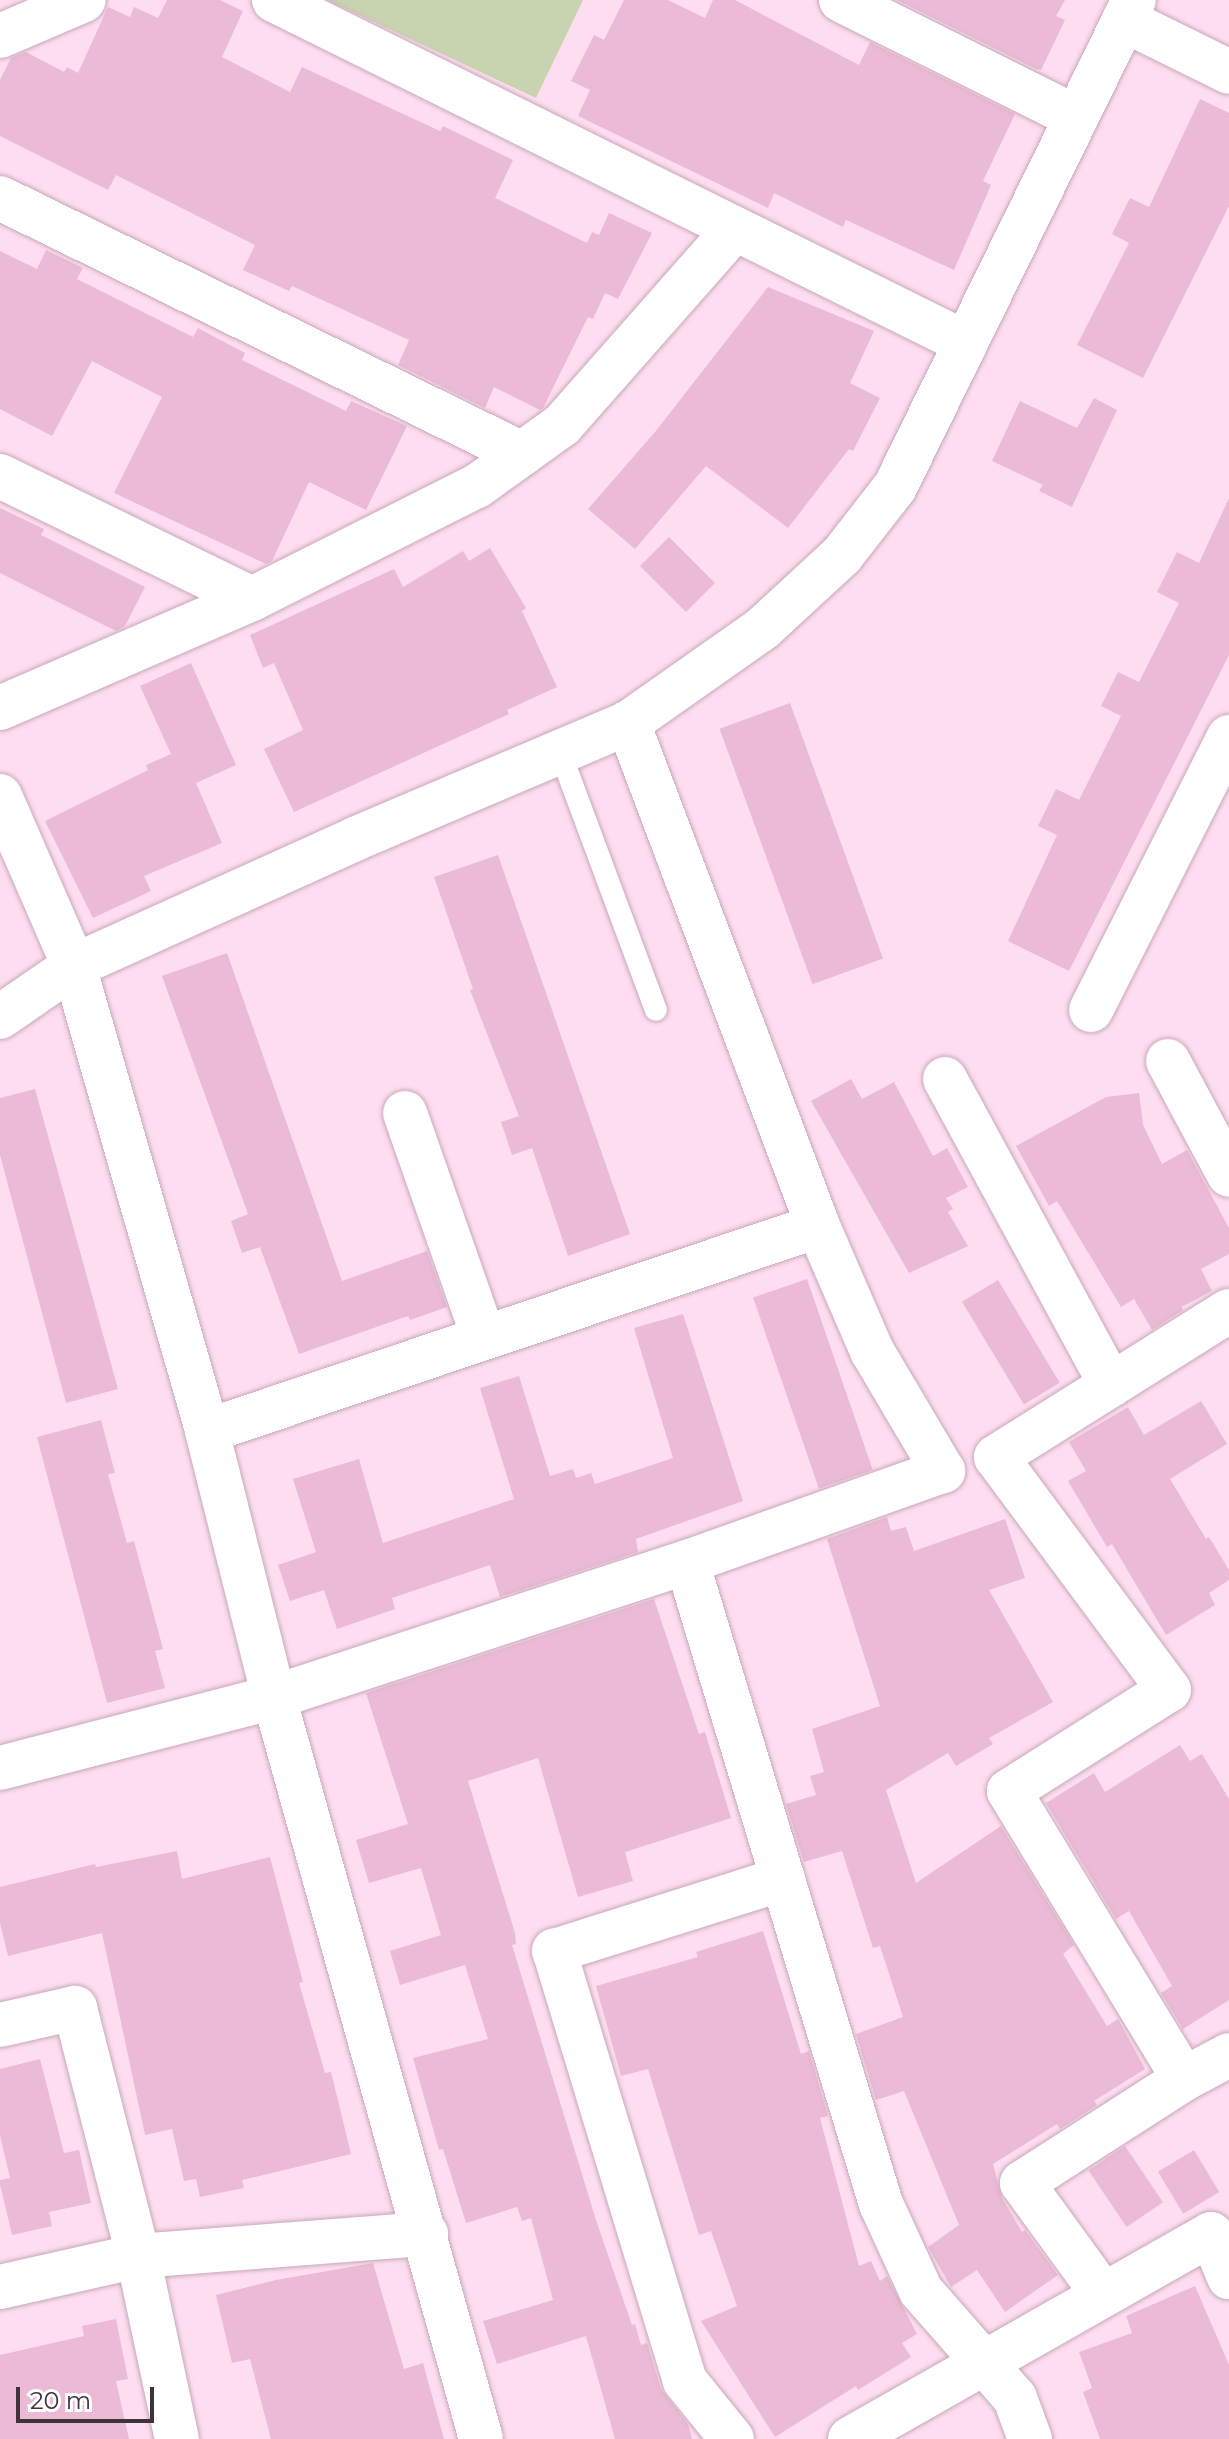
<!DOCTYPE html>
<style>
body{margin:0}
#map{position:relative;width:1229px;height:2439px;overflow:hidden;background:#ffddf0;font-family:Montserrat,sans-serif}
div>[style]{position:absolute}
.green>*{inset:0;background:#c8d3af}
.building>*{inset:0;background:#eabad6;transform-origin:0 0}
.roads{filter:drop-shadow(0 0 2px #c8a8bb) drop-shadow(0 0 2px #c8a8bb)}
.service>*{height:22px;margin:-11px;padding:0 11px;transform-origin:11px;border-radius:11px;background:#fff}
.minor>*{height:44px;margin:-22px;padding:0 22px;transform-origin:22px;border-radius:22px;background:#fff}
span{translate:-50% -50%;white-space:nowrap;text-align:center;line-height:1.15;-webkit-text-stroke:8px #fff;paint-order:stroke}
.scale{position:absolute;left:16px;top:2387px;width:138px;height:36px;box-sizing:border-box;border:4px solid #3f3239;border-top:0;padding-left:10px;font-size:24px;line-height:28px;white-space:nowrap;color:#3f3239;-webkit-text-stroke:6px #fff;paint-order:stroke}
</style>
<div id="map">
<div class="green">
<div style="clip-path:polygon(327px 0,583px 0,536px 98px)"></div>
</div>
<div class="building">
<div style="clip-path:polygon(167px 0,220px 0,243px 11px,222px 57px,290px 92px,302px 67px,440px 131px,443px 126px,513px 160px,495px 198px,587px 243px,592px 232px,599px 235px,609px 213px,652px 233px,618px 299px,605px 293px,593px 319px,588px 317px,543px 408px,540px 410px,494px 387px,485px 408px,398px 365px,409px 340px,292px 286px,289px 291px,243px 270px,255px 245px,116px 175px,108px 190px,0 136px,0 80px,11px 58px,26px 52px,64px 72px,67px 67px,78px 73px,108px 7px,130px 17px,134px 7px,158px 18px)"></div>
<div style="clip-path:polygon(624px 0,668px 0,705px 18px,713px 0,735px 0,859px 65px,870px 42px,1015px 114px,983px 181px,991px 185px,954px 270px,846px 220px,843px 227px,774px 193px,768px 208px,578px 116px,590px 90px,571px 81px,594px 35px,604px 40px)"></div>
<div style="clip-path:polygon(897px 0,1065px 0,1056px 16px,1065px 20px,1041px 70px,1036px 69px)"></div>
<div style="clip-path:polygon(1200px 99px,1229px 113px,1229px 206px,1143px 378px,1077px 345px,1129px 243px,1112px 234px,1130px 198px,1149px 207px)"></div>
<div style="clip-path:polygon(46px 250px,83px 268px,77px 279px,193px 337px,198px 328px,245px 353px,242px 360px,346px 411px,351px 401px,407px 426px,366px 510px,309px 482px,272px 561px,266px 564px,114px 493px,162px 397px,92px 361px,52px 436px,0 409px,0 251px,37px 269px)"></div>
<div style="clip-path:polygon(768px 287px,874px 331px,850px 383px,880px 398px,853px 451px,849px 449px,788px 528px,706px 466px,635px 549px,588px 509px,655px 432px)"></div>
<div style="clip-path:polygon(1094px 398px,1117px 410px,1072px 507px,1039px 491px,1043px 485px,992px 461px,1020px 401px,1077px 428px)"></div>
<div style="clip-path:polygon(1229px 498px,1229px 655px,1069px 971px,1008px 941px,1057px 835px,1038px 826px,1056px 789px,1079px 800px,1121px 716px,1101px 706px,1118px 672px,1139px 682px,1179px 603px,1157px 592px,1177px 552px,1199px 563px)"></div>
<div style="clip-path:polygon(0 508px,44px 529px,41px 535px,145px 587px,125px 626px,116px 631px,0 573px)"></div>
<div style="left:669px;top:537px;width:65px;height:41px;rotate:45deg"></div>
<div style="clip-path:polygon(490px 548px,526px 608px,522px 611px,557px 687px,507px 710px,509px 714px,294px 812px,264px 749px,303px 730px,274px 663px,263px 668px,250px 635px,394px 569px,403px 587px,463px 551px,469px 561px)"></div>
<div style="clip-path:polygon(191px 663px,236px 765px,196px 783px,222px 843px,144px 876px,151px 891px,93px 918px,45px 821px,148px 770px,146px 765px,171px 754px,140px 686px)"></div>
<div style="left:790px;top:703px;width:272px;height:75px;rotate:70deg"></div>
<div style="clip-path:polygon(498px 855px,630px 1234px,568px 1256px,532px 1148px,512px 1155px,501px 1122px,519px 1116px,470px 990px,473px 989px,434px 877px)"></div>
<div style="clip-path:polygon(227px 953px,342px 1281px,427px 1251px,447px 1307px,410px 1320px,408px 1316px,299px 1354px,260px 1247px,242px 1253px,231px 1221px,248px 1214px,162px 976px)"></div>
<div style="clip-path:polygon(851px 1079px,862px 1099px,894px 1082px,933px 1156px,947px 1148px,968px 1187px,946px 1198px,953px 1209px,948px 1212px,968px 1246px,909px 1273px,811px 1101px)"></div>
<div style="clip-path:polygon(35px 1089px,118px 1389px,66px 1403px,0 1155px,0 1098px)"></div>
<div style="clip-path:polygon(1139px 1093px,1143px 1125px,1162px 1164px,1187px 1150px,1229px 1228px,1229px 1254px,1201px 1269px,1212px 1291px,1181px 1307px,1183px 1310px,1152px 1330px,1134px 1299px,1121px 1307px,1057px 1201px,1049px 1206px,1016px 1146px,1106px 1097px)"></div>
<div style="left:807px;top:1279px;width:202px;height:57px;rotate:71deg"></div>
<div style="left:998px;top:1280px;width:120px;height:42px;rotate:59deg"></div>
<div style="clip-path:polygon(683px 1314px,743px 1501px,636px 1539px,638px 1552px,500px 1597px,490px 1565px,392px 1598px,395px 1609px,337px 1629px,324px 1590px,290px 1601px,278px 1565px,316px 1552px,293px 1479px,359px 1459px,383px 1543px,514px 1499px,480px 1388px,519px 1376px,550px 1476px,573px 1469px,576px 1478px,591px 1473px,595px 1484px,673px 1458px,634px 1328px)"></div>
<div style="clip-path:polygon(1201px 1401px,1227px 1444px,1170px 1479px,1206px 1539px,1209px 1537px,1229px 1570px,1229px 1580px,1209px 1593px,1215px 1605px,1166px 1635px,1112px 1544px,1107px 1547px,1068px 1481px,1086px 1471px,1069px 1442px,1128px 1407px,1144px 1435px)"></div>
<div style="clip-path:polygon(101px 1420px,115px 1473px,108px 1474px,127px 1543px,134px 1541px,163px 1649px,155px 1651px,165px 1688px,107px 1703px,37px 1437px)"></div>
<div style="clip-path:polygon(887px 1517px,891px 1531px,906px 1527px,914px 1551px,1005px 1519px,1025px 1578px,989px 1590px,1053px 1702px,989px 1738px,993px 1744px,956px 1766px,948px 1753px,886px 1790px,916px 1883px,1001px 1826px,1074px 1945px,1063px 1954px,1107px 2026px,1118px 2019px,1145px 2069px,1094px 2101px,1097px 2105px,1060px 2129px,1057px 2124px,993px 2164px,1002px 2198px,1022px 2232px,1025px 2230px,1058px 2275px,1005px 2312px,977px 2270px,951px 2287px,928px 2247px,959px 2225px,904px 2091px,876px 2100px,856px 2034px,903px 2017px,880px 1946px,873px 1948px,842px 1851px,804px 1862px,786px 1804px,816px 1795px,810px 1776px,824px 1772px,812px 1729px,880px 1706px,827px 1539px)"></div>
<div style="clip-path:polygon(654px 1599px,699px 1734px,705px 1732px,731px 1818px,625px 1852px,633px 1881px,578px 1897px,538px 1758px,468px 1781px,515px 1933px,516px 1944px,512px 1945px,596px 2220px,632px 2325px,635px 2324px,641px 2345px,647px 2343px,661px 2389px,688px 2424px,692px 2439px,615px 2439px,586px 2336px,497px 2364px,483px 2321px,553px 2300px,531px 2218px,522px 2221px,517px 2207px,466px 2223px,443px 2149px,439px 2150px,413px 2058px,488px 2039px,465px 1965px,400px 1985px,390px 1951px,441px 1935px,421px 1868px,369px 1883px,356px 1840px,408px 1824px,366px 1693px)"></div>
<div style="clip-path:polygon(1180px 1745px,1190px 1761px,1202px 1754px,1229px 1799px,1229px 2000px,1183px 2029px,1161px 1993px,1172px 1986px,1129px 1911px,1116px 1919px,1046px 1803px,1094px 1773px,1105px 1792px)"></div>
<div style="clip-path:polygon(177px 1851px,182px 1879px,270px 1857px,303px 1982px,299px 1983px,325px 2073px,331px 2072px,351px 2154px,242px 2180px,244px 2188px,200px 2197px,196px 2179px,184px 2181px,172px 2129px,145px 2135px,102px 1933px,8px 1956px,0 1923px,0 1887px,95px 1864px,96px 1867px)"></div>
<div style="clip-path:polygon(763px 1931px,801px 2054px,809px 2051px,828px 2116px,820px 2118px,859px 2266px,871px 2261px,880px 2281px,887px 2276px,917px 2334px,902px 2343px,911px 2357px,858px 2390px,856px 2386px,775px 2437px,701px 2321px,737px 2306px,711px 2231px,699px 2235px,648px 2069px,621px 2076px,596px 1986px,698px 1957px,696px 1952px)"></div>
<div style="clip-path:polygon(40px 2059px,64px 2153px,79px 2150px,91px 2203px,49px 2212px,52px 2226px,12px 2235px,0 2184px,0 2180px,10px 2178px,0 2135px,0 2069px)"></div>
<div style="left:1125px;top:2146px;width:68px;height:44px;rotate:56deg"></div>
<div style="left:1194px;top:2150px;width:49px;height:42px;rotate:59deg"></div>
<div style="clip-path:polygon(373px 2263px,404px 2369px,423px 2363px,444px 2439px,271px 2439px,250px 2359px,232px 2363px,216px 2295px,276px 2280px)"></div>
<div style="clip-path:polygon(1195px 2286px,1229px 2365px,1229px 2439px,1100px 2439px,1083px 2392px,1092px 2388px,1079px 2352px,1132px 2333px,1126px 2316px)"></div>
<div style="clip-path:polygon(116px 2319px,128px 2379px,116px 2381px,129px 2439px,0 2439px,0 2355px,84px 2336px,82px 2326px)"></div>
</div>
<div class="roads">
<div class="service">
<div style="left:560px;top:752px;width:275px;rotate:69.6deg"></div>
</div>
<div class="minor">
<div style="left:274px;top:0;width:772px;rotate:26.37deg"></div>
<div style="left:841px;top:0;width:263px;rotate:26.5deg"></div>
<div style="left:1124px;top:20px;width:117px;rotate:26.3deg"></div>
<div style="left:0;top:36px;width:91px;rotate:-23.2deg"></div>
<div style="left:0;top:198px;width:581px;rotate:26.12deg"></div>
<div style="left:0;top:476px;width:280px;rotate:26deg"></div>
<div style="left:0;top:708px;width:275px;rotate:-23.4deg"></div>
<div style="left:252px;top:599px;width:252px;rotate:-26.7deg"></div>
<div style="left:477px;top:486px;width:105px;rotate:-35.7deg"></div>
<div style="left:562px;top:425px;width:261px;rotate:-48.6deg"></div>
<div style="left:0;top:796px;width:185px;rotate:66.5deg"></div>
<div style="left:74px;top:966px;width:484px;rotate:74deg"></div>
<div style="left:207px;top:1431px;width:274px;rotate:75.9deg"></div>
<div style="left:274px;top:1697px;width:770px;rotate:74.41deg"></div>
<div style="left:1091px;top:1010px;width:306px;rotate:-63.2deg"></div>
<div style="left:0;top:1017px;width:90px;rotate:-34.6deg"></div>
<div style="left:74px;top:966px;width:308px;rotate:-24.3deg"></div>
<div style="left:355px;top:839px;width:297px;rotate:-23deg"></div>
<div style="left:628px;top:723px;width:165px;rotate:-35.1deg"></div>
<div style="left:763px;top:628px;width:108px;rotate:-42.7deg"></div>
<div style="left:842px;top:555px;width:86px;rotate:-52.1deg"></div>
<div style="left:895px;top:487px;width:542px;rotate:-63.86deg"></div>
<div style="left:1168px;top:1061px;width:129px;rotate:61.8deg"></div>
<div style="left:945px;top:1079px;width:348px;rotate:61.5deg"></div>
<div style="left:405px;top:1113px;width:238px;rotate:70.7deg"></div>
<div style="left:207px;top:1431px;width:644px;rotate:-18.55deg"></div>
<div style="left:687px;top:1562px;width:671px;rotate:73.19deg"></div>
<div style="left:881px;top:2204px;width:96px;rotate:65.3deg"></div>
<div style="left:921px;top:2291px;width:142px;rotate:48.7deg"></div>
<div style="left:1015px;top:2398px;width:44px;rotate:69.9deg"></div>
<div style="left:0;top:1768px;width:283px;rotate:-14.5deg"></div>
<div style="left:274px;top:1697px;width:435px;rotate:-18.1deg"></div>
<div style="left:687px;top:1562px;width:272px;rotate:-19.6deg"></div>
<div style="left:943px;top:1471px;width:139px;rotate:-120.6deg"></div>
<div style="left:872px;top:1351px;width:136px;rotate:-113.4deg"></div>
<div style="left:818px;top:1226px;width:538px;rotate:-110.69deg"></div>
<div style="left:0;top:2025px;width:77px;rotate:-12.8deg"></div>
<div style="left:75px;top:2008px;width:256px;rotate:75.7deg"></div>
<div style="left:138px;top:2256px;width:187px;rotate:78deg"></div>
<div style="left:1184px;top:2079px;width:337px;rotate:-121.3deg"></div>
<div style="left:1009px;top:1791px;width:189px;rotate:-32.3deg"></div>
<div style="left:1169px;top:1690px;width:290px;rotate:-126.6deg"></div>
<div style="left:996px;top:1457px;width:275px;rotate:-32.1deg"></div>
<div style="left:0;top:2287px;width:141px;rotate:-12.7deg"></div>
<div style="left:138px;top:2256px;width:289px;rotate:-4.4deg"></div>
<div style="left:1102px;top:2293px;width:136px;rotate:-126deg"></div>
<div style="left:1022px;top:2183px;width:193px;rotate:-32.7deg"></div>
<div style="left:1184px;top:2079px;width:51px;rotate:-28.1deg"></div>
<div style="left:732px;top:2439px;width:75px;rotate:-129deg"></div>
<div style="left:685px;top:2381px;width:450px;rotate:-106.9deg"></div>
<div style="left:554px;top:1951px;width:240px;rotate:-17.5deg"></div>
<div style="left:850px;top:2439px;width:415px;rotate:-29.6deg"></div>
<div style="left:1211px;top:2234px;width:47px;rotate:67.3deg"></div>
</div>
</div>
<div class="scale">20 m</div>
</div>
